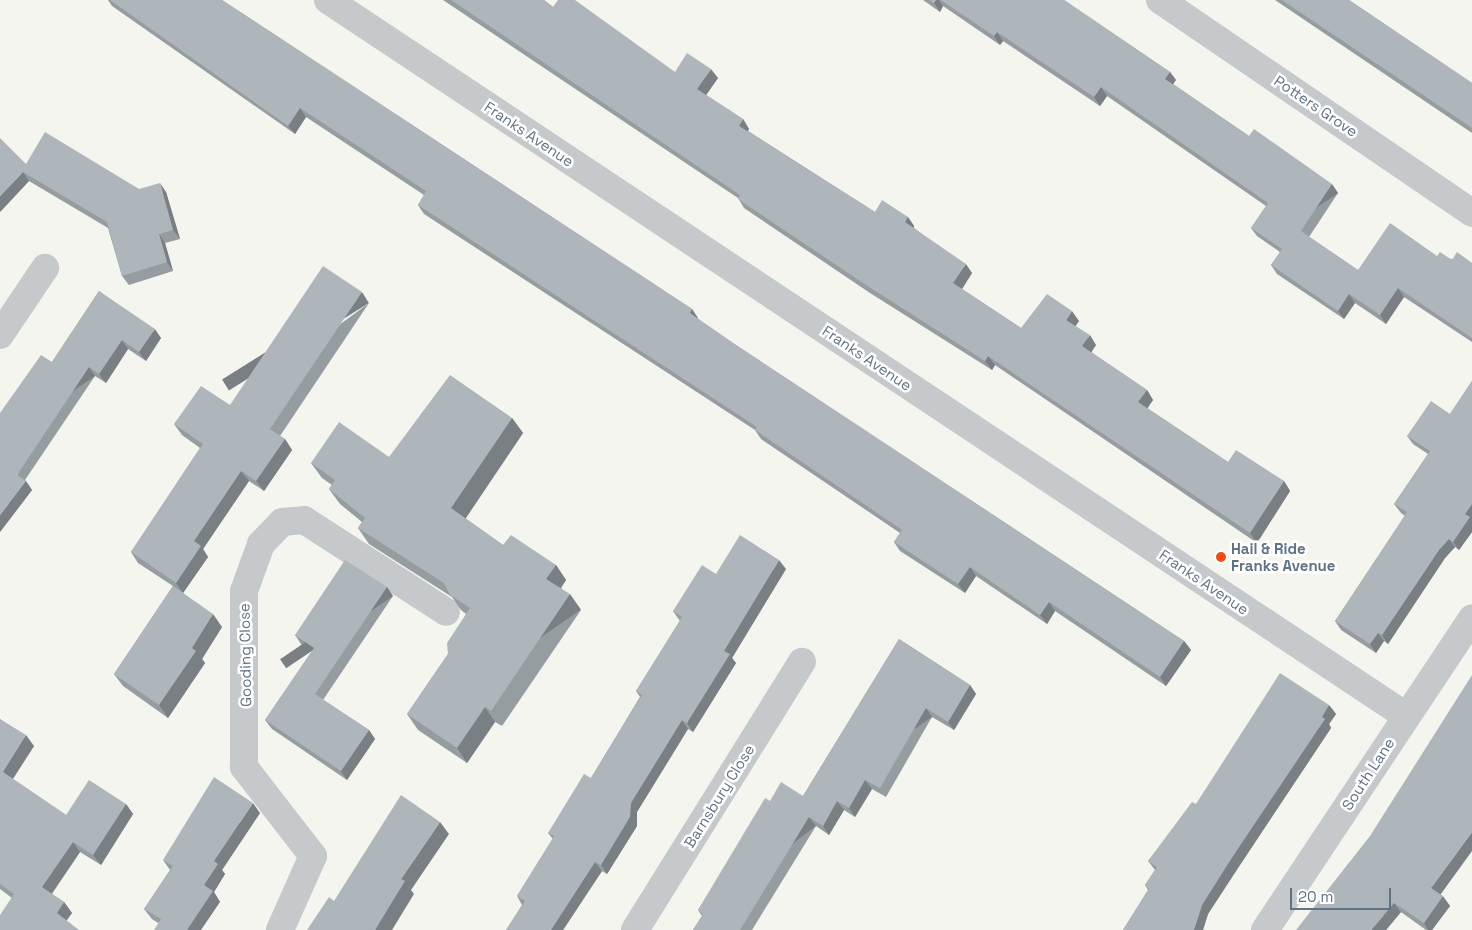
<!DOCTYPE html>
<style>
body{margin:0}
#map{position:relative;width:1472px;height:930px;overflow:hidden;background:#f4f5ef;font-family:"Space Grotesk",sans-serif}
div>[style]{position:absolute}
.minor>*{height:28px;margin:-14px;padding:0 14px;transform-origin:14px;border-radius:14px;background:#c6c9cc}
.tertiary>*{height:28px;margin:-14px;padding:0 14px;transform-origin:14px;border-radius:14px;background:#c6c9cc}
.wall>*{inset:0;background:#969da1}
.shaded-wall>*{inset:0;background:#7a7f83;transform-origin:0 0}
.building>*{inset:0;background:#aeb6bb}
.dots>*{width:14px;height:14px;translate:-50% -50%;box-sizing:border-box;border:2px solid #fff;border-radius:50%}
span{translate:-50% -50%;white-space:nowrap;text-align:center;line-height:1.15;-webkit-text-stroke:5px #fff;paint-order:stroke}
.street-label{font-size:15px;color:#607384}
.poi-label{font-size:15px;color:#607384;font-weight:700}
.left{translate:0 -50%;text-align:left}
.scale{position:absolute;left:1290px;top:888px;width:101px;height:22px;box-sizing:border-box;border:2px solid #607384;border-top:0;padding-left:6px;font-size:15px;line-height:18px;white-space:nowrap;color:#607384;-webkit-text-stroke:4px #fff;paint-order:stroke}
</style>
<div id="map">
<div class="minor">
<div style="left:328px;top:0;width:1294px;rotate:33.59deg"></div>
<div style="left:1160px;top:0;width:378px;rotate:34.3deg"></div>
<div style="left:0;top:335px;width:81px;rotate:-56.1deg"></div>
<div style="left:280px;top:930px;width:81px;rotate:-66deg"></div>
<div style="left:313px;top:856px;width:113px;rotate:-127.8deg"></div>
<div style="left:244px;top:767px;width:176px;rotate:-90deg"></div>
<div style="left:244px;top:591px;width:50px;rotate:-70.1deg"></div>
<div style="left:261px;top:544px;width:30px;rotate:-46deg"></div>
<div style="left:282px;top:522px;width:22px;rotate:-5deg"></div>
<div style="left:304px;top:520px;width:169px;rotate:32.9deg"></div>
<div style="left:635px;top:930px;width:316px;rotate:-58.1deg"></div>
</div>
<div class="tertiary">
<div style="left:1265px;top:930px;width:374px;rotate:-56.4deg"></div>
</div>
<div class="wall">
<div style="clip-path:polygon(108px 0,222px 0,692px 309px,698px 319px,733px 343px,1184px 641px,1191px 650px,1166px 686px,1055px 611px,1047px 624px,976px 576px,965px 593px,900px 551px,894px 542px,900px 533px,761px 439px,755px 430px,424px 214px,418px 205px,424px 195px,306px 117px,295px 134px,112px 6px)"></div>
<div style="clip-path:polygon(443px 0,544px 0,553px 7px,675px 72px,718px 78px,706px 95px,743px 119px,749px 129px,748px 131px,875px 212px,908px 217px,914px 226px,914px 228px,972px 273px,962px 289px,1021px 328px,1079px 321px,1075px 326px,1096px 345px,1091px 352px,1147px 390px,1153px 400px,1147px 408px,1228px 462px,1284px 481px,1290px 491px,1257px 543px,995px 365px,992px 370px,870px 293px,744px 208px,738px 198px,714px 182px)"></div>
<div style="clip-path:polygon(923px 0,1064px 0,1170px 72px,1176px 80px,1173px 84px,1249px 136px,1338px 193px,1309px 237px,1358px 270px,1437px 256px,1472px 263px,1472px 342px,1404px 297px,1386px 324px,1355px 303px,1344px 319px,1277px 274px,1271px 265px,1280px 252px,1257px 236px,1251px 228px,1266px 206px,1107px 96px,1100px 106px,1003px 41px,1000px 45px,943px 6px,940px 12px)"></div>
<div style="clip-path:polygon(1275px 0,1349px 0,1472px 83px,1472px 133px)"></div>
<div style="clip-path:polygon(26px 164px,139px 189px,166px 192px,180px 239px,165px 243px,173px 271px,129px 285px,122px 276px,108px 228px,29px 181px,0 212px)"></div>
<div style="clip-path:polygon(99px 291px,161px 338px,146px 361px,128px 349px,106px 383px,95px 376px,25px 480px,32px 490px,0 532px,52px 362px)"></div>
<div style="clip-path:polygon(369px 303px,280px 436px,285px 439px,292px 450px,264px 491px,249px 481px,203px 549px,208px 557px,183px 593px,222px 627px,202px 659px,205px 663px,168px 718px,123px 686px,114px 674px,173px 586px,138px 563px,131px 552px,200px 448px,182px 435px,174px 424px,230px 405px)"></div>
<div style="clip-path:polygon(1472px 381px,1472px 532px,1459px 550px,1455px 547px,1445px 558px,1388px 644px,1384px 641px,1376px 653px,1341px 630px,1335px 621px,1405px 516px,1401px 513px,1394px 504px,1428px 454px,1413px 444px,1407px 436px,1450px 414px)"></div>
<div style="clip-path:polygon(512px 418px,523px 433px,465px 518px,503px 545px,556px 565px,566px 580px,561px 588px,581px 610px,502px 726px,495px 722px,467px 763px,418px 730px,407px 714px,448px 654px,466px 614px,461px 610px,452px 597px,369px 544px,358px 528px,362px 522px,340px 504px,329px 489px,332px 485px,322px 478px,311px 463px,389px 457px)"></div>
<div style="clip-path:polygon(786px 569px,732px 658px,736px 663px,693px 732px,688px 729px,637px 812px,637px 826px,607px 874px,602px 871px,563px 930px,506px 930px,522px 905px,517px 896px,553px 839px,548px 833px,591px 778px,640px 697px,636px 691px,680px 621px,673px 611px,716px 574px)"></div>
<div style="clip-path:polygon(393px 596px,323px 700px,369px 730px,375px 739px,347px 780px,272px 729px,265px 720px,312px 651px,301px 644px,295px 635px)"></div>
<div style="clip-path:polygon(899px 639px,970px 685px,976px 694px,954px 730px,932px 717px,886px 797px,872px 789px,855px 817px,844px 810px,829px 835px,816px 826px,752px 930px,693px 930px,702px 916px,698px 910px,770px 801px,803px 796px)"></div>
<div style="clip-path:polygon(1329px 705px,1336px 714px,1329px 724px,1331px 728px,1236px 871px,1208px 914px,1203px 930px,1123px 930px,1148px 890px,1145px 885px,1155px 870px,1148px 861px,1196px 804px)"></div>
<div style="clip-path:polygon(0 719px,34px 746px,13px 779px,66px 815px,126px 804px,133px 814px,101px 865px,80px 852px,52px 894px,64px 902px,72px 913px,66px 921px,12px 898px,0 889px)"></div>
<div style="clip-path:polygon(260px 813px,222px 870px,225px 874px,214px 892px,220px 902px,158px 923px,152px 919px,144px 909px,170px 870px,163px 860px)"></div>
<div style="clip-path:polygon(1370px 836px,1440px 894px,1450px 906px,1432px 930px,1426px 930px,1401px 912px,1386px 930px)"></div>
</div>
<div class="shaded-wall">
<div style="clip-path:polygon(936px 0,939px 0,943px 6px,940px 12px,934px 3px)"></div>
<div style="clip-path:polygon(997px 32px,1003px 41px,1000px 45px,994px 36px)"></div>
<div style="clip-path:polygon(711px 69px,718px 78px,704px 98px,697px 89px)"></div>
<div style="clip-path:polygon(1170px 72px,1176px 80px,1171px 87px,1165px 79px)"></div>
<div style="clip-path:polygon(1101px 87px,1107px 96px,1100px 106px,1094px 97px)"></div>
<div style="clip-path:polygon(300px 108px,306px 117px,295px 134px,288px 126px)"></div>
<div style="clip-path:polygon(743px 119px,749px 129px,745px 135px,739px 126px)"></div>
<div style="clip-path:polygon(23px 172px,29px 181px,0 212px,0 196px)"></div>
<div style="clip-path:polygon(160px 183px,166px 192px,180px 239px,173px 230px)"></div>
<div style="left:1332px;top:184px;width:11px;height:56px;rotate:56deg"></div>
<div style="clip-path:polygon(908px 217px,914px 226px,911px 231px,905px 222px)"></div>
<div style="clip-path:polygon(159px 234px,165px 243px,173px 271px,167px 262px)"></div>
<div style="clip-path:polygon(966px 264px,972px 273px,960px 292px,953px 283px)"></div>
<div style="clip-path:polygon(1398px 288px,1404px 297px,1386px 324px,1380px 315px)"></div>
<div style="left:362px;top:292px;width:13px;height:165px;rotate:58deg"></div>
<div style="clip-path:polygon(1349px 294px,1355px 303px,1344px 319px,1338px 311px)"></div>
<div style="clip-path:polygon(692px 309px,698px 318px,696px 322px,690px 313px)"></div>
<div style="clip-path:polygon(1072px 311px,1079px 321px,1073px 330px,1066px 320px)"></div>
<div style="clip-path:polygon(155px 329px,161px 338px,146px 361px,139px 352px)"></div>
<div style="clip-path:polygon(1090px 335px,1096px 345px,1089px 356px,1082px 346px)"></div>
<div style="clip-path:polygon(122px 340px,128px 349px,106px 383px,99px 374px)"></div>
<div style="clip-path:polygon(988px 356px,995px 365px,992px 370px,985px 361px)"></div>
<div style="left:89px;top:367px;width:11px;height:130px;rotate:56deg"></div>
<div style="clip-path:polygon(1147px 390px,1153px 400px,1145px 412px,1138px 402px)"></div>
<div style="clip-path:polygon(512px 418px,523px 433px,462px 524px,451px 508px)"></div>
<div style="clip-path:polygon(285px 439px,292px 450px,264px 491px,256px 481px)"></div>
<div style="clip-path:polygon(241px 471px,249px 481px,203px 549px,208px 557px,183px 593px,176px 583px,194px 541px)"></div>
<div style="clip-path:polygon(26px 481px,32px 490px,0 532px,0 515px)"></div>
<div style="clip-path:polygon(1284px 481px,1290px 491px,1257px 543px,1250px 533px)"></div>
<div style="clip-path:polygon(1472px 504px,1472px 532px,1459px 550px,1453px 542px,1465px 514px)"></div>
<div style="clip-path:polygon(1449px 539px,1455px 547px,1445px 558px,1388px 644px,1382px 635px,1439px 550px)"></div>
<div style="clip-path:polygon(779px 560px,786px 569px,732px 658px,736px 663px,693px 732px,687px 723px,724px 651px)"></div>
<div style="clip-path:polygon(556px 565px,566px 580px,557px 594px,546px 579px)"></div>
<div style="clip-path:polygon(970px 567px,976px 576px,965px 593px,958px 584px)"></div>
<div style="left:387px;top:587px;width:11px;height:129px;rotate:56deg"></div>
<div style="left:570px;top:594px;width:19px;height:141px;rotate:55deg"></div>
<div style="clip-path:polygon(1049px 602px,1055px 611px,1047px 624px,1040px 615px)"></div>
<div style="clip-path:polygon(213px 614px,222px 627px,202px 659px,205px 663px,168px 718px,159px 705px,192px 648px)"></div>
<div style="clip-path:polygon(1378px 633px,1384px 641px,1376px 653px,1370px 644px)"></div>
<div style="clip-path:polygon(1184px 641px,1191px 650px,1166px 686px,1160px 677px)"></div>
<div style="clip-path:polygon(970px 685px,976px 694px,954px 730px,948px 722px)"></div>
<div style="clip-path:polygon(1329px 705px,1336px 714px,1329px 724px,1331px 728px,1236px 871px,1208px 914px,1203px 930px,1194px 930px,1202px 905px)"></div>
<div style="clip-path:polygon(485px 707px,495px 722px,467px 763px,457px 748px)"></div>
<div style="left:926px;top:708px;width:11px;height:92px;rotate:56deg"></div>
<div style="clip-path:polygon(682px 720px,688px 729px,637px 812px,637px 826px,607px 874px,601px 865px,631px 803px)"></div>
<div style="clip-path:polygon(369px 730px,375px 739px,347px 780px,341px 771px)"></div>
<div style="clip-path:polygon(26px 735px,34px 746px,10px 783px,3px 772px)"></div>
<div style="clip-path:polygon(865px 780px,872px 789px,855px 817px,849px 808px)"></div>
<div style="clip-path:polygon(837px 801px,844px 810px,829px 835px,823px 826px)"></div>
<div style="clip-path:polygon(253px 803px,260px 813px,222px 870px,225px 874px,214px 892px,220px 902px,201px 930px,187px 930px,214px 861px)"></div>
<div style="clip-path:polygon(126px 804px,133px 814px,101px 865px,93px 855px)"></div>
<div style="left:809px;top:817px;width:11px;height:132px;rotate:52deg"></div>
<div style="clip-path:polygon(440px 822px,449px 834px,411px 890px,414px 894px,392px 930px,375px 930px,401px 879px)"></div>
<div style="clip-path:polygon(1472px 832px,1472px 851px,1438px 898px,1431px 888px)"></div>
<div style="clip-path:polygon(73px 842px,80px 852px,49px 897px,42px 887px)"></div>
<div style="clip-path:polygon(595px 862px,602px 871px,563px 930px,551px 930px)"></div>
<div style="clip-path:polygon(1443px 896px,1450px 906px,1432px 930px,1428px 930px,1424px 923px)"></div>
<div style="clip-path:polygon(64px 902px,72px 913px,64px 924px,57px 913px)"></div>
<div style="clip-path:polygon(1394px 903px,1401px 912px,1386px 930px,1371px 930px)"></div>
</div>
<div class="building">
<div style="clip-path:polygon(110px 0,222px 0,692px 309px,690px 313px,733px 343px,1184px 641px,1160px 677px,1049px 602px,1040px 615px,970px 567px,958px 584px,894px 542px,902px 530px,755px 430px,757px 427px,418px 205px,426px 191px,300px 108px,288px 126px)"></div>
<div style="clip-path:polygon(451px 0,544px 0,553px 7px,558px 0,575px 0,675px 72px,687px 53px,711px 69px,697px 89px,743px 119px,739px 126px,875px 212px,882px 200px,908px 217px,905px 222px,966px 264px,953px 283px,1021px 328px,1047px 294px,1072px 311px,1066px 320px,1090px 335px,1082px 346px,1147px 390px,1138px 402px,1228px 462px,1236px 450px,1284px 481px,1250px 533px,988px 356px,985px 361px,863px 283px,738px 199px,740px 195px)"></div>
<div style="clip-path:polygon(929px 0,936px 0,934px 3px)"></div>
<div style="clip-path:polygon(941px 0,1064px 0,1170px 72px,1165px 79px,1249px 136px,1254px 129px,1332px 184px,1301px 231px,1358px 270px,1390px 223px,1437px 256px,1440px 252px,1452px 260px,1457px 252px,1472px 263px,1472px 338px,1398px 288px,1380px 315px,1349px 294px,1338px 311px,1271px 265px,1282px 249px,1251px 228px,1268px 203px,1101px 87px,1094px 97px,997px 32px,994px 36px)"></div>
<div style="clip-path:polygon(1282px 0,1349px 0,1472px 83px,1472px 128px)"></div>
<div style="clip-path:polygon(45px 132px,139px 189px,160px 183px,173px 230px,159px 234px,167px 262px,122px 276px,107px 222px,23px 172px,0 196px,0 138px,26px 164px)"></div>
<div style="clip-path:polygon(323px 266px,362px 292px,270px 429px,285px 439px,256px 481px,241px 471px,194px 541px,201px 546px,176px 583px,131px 552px,203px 444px,174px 424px,201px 386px,230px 405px)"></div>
<div style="clip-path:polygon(99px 291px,155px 329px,139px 352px,122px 340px,99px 374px,89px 367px,17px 475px,26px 481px,0 515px,0 413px,41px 355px,52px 362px)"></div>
<div style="clip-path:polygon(450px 375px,512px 418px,451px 508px,503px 545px,511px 535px,556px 565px,546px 579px,570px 594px,491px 711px,485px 707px,457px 748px,407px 714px,448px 654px,447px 643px,470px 608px,450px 595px,444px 583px,358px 528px,365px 518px,329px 489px,335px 480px,311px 463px,339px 422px,389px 457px)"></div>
<div style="clip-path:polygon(1472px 381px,1472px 504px,1465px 514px,1470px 517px,1453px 542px,1449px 539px,1439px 550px,1382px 635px,1378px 633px,1370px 644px,1335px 621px,1407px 512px,1394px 504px,1430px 451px,1407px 436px,1431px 401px,1450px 414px)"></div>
<div style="clip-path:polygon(740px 535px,779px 560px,724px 651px,730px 654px,687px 723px,682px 720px,631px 803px,630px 817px,601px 865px,595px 862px,551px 930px,506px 930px,525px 901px,517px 896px,554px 836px,548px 833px,584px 774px,591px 778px,642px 695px,636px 691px,682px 617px,673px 611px,702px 565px,716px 574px)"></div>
<div style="clip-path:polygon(345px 560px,387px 587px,315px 694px,369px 730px,341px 771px,265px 720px,314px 648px,295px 635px)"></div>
<div style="clip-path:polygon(173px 586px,213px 614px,192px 648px,196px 651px,159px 705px,114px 674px)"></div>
<div style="clip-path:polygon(899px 639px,970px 685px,948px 722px,926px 708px,880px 788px,865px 780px,849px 808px,837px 801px,823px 826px,809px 817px,740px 930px,693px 930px,703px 914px,698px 910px,765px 798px,770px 801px,781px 782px,803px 796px)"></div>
<div style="clip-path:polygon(1280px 673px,1329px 705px,1322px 717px,1325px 719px,1229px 862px,1202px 905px,1194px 930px,1123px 930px,1149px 889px,1145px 885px,1157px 867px,1148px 861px,1192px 802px,1196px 804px)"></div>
<div style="clip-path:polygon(1472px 675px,1472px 832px,1431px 888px,1443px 896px,1424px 923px,1394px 903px,1371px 930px,1296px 930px,1370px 836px)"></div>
<div style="clip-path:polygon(0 719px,26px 735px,3px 772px,66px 815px,89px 780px,126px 804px,93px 855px,73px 842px,42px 887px,64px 902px,57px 913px,79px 930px,0 930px,0 915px,14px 894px,0 884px)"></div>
<div style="clip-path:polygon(214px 777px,253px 803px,214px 861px,218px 864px,204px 885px,213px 891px,187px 930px,154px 930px,161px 919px,144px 909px,173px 866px,163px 860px)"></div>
<div style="clip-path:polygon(401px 795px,440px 822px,401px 879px,405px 881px,375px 930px,307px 930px,329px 897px,334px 901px)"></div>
</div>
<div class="dots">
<div style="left:1221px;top:557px;background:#f34b11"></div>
</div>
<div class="street-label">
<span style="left:1316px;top:106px;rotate:34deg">Potters Grove</span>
<span style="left:529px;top:134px;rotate:34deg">Franks Avenue</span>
<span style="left:867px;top:358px;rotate:34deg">Franks Avenue</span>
<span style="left:1204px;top:582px;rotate:34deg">Franks Avenue</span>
<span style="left:245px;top:655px;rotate:-91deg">Gooding Close</span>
<span style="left:1368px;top:774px;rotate:-57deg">South Lane</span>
<span style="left:719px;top:796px;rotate:-58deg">Barnsbury Close</span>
</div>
<div class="poi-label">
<span class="left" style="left:1231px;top:557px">Hail &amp; Ride<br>Franks Avenue</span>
</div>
<div class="scale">20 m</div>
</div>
